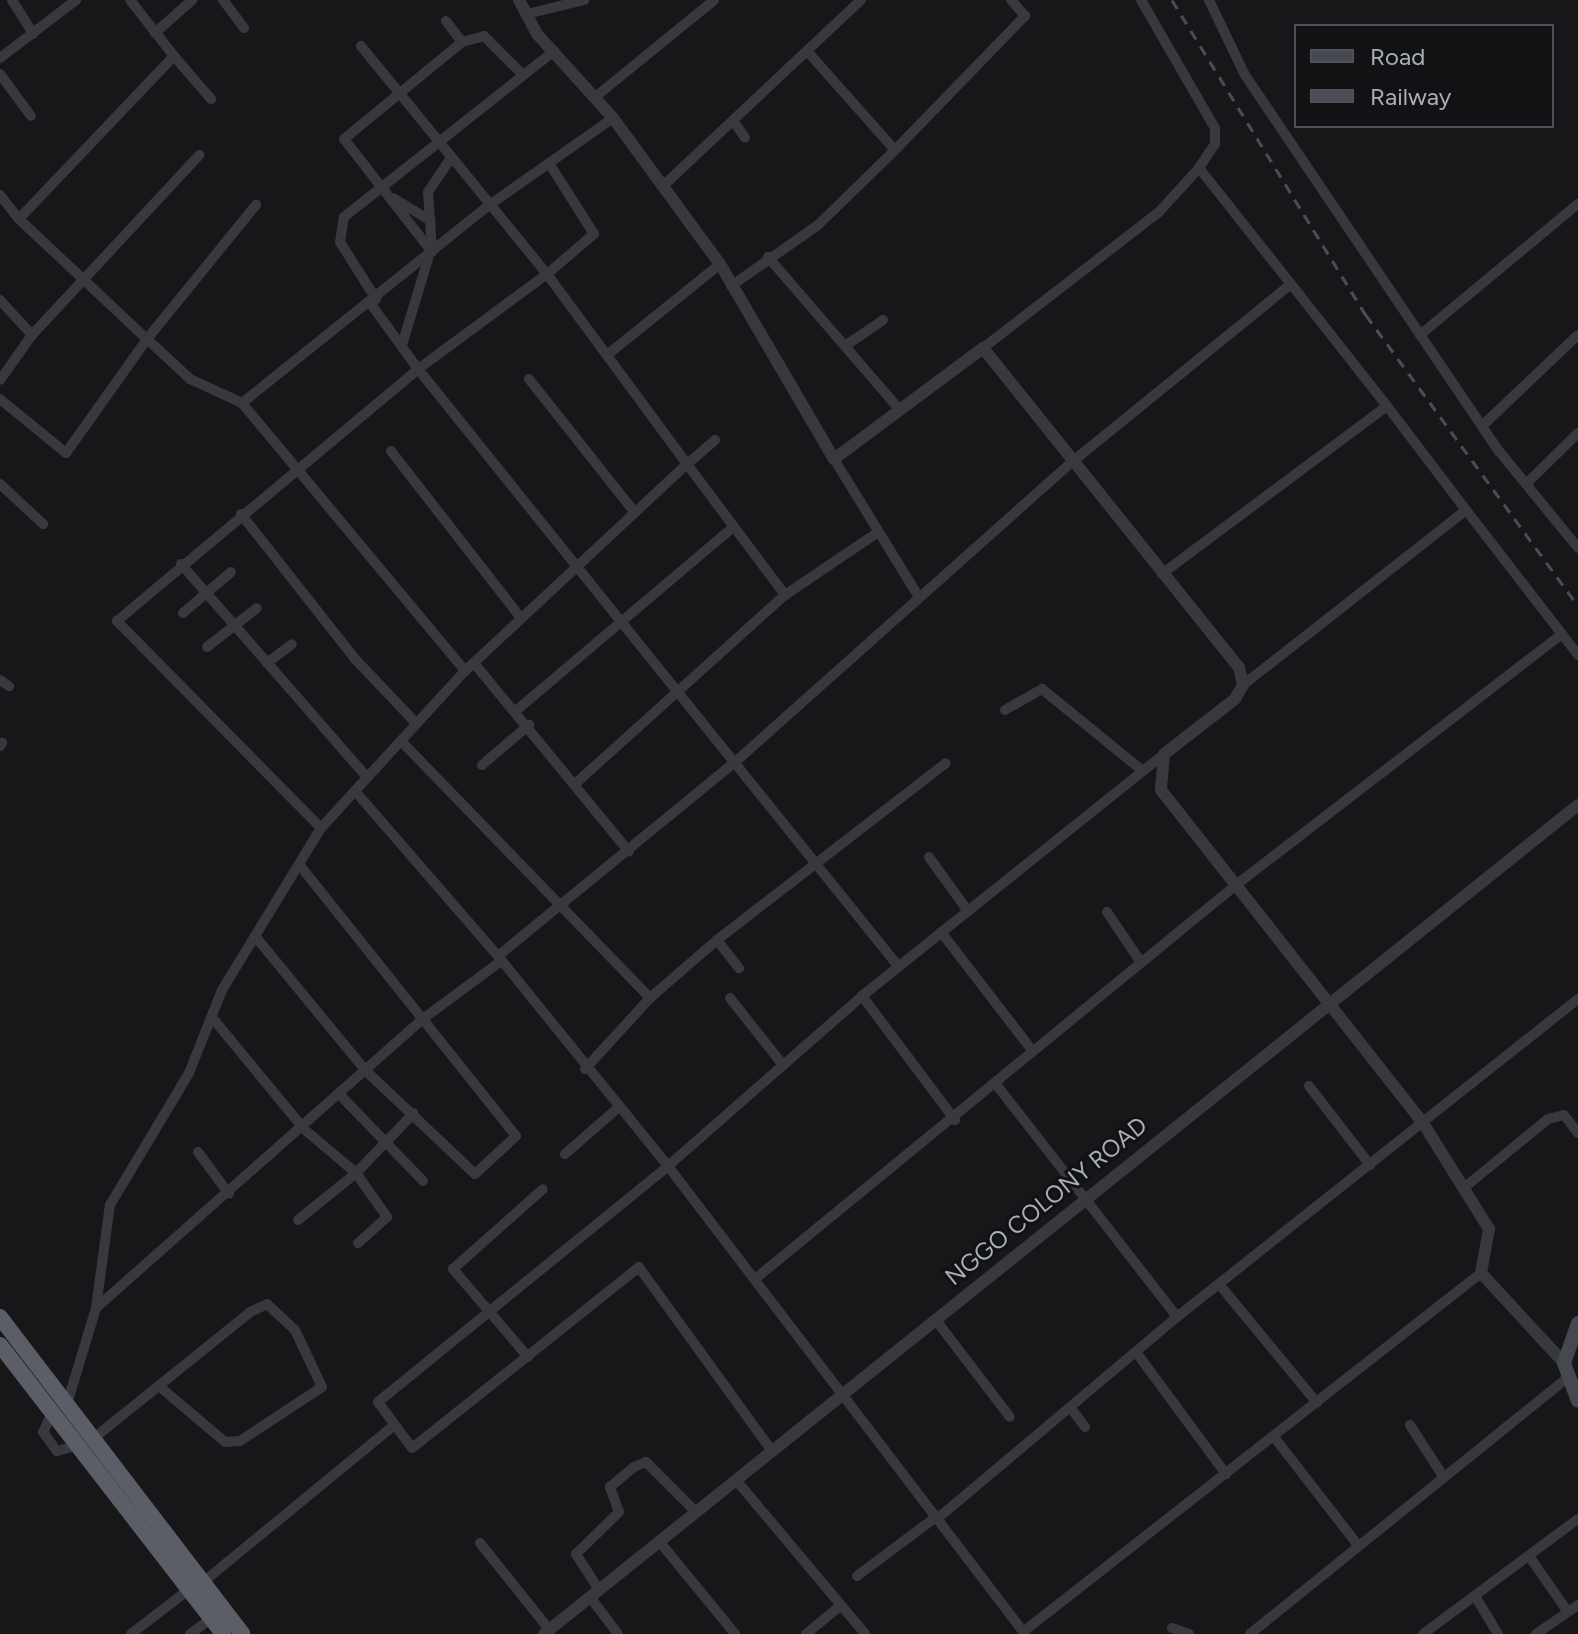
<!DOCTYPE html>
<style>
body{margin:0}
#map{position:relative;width:1578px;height:1634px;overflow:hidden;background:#171719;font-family:Figtree,sans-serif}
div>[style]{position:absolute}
.minor>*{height:10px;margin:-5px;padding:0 5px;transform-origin:5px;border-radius:5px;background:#37393e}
.tertiary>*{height:12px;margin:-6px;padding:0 6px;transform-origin:6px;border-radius:6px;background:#37393e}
.secondary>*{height:14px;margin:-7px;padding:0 7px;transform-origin:7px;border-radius:7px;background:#45484e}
.trunk>*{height:16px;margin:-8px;padding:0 8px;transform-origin:8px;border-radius:8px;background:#5b5e67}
.rail>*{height:3px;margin-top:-1.5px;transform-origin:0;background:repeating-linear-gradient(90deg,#4a4d53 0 10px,transparent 0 18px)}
span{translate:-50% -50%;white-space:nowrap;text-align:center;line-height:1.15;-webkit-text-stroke:6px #121214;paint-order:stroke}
.street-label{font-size:24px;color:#a8afba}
.legend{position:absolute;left:1294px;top:24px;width:260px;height:104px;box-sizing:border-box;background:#121214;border:2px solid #4e5156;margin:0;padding:10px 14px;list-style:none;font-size:24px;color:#a8afba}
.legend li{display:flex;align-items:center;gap:16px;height:40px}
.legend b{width:40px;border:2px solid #4e5156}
</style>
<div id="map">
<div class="minor">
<div style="left:12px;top:0;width:40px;rotate:58deg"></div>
<div style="left:130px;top:0;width:71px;rotate:51.8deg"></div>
<div style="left:174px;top:56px;width:225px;rotate:133.6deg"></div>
<div style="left:19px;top:219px;width:175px;rotate:43.2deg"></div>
<div style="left:147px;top:339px;width:173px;rotate:-50.9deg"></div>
<div style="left:223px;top:0;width:35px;rotate:53deg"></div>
<div style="left:1141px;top:0;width:148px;rotate:60deg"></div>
<div style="left:1215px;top:128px;width:16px;rotate:90deg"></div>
<div style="left:1215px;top:144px;width:29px;rotate:124deg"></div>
<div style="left:1209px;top:0;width:83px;rotate:64.4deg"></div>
<div style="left:1245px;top:75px;width:454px;rotate:56deg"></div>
<div style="left:1499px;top:451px;width:125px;rotate:50.8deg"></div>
<div style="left:527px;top:14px;width:59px;rotate:-13.8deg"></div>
<div style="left:446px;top:21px;width:26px;rotate:53deg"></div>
<div style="left:155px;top:33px;width:50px;rotate:-41.7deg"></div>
<div style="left:361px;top:46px;width:294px;rotate:50.8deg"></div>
<div style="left:547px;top:274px;width:62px;rotate:-40.4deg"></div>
<div style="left:594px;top:234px;width:84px;rotate:-122.4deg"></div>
<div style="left:807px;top:51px;width:132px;rotate:48.4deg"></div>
<div style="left:174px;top:56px;width:57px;rotate:49.3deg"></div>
<div style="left:0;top:58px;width:96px;rotate:-37.3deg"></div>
<div style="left:0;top:74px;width:52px;rotate:53.6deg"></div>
<div style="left:594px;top:98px;width:155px;rotate:-39.2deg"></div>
<div style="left:734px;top:122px;width:19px;rotate:55deg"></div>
<div style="left:664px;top:185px;width:270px;rotate:-43.2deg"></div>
<div style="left:0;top:195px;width:31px;rotate:52deg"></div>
<div style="left:393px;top:198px;width:44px;rotate:31.2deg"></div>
<div style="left:432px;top:250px;width:58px;rotate:-93.9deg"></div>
<div style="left:428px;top:192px;width:40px;rotate:-56deg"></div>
<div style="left:432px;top:252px;width:143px;rotate:-127.9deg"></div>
<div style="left:344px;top:139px;width:153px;rotate:-39.4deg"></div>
<div style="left:462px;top:42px;width:23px;rotate:-15deg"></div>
<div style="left:484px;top:36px;width:55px;rotate:45deg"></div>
<div style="left:768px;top:257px;width:203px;rotate:49.2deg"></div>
<div style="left:731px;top:286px;width:106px;rotate:-35deg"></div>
<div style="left:818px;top:225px;width:107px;rotate:-44.2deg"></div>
<div style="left:895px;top:150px;width:187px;rotate:-45.9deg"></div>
<div style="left:1025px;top:16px;width:21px;rotate:-131deg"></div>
<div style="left:376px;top:299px;width:67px;rotate:-122.3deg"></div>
<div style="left:340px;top:242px;width:25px;rotate:-81deg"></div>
<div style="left:344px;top:217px;width:268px;rotate:-38.3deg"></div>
<div style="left:0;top:300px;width:47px;rotate:47.6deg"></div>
<div style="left:32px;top:335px;width:55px;rotate:125.4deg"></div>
<div style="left:32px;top:335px;width:246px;rotate:-47.1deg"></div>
<div style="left:1420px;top:335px;width:205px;rotate:-39.7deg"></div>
<div style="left:402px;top:345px;width:90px;rotate:-73.2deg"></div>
<div style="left:845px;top:346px;width:46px;rotate:-34.4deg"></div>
<div style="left:983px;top:348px;width:222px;rotate:-37.7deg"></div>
<div style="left:1159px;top:212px;width:59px;rotate:-47.7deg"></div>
<div style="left:1199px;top:168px;width:148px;rotate:51.6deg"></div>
<div style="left:607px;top:355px;width:145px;rotate:-38.8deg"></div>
<div style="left:529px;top:379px;width:167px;rotate:51.6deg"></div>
<div style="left:0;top:399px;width:85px;rotate:39.3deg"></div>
<div style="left:66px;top:453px;width:140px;rotate:-54.6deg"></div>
<div style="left:147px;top:339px;width:59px;rotate:42.9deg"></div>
<div style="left:190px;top:379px;width:57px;rotate:24.8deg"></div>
<div style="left:242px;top:403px;width:349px;rotate:50.2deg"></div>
<div style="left:242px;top:403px;width:315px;rotate:-38.7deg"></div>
<div style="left:488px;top:206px;width:153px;rotate:-35.1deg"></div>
<div style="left:1387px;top:406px;width:131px;rotate:52.8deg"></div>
<div style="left:1482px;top:426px;width:132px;rotate:-43.5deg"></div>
<div style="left:715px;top:440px;width:37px;rotate:139deg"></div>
<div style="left:687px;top:464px;width:164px;rotate:53.2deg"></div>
<div style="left:391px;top:451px;width:212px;rotate:52.1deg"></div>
<div style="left:834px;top:459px;width:158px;rotate:58.4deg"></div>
<div style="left:0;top:484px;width:59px;rotate:42.9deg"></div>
<div style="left:1526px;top:484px;width:73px;rotate:-44.4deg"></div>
<div style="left:241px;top:514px;width:186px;rotate:51.8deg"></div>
<div style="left:356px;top:660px;width:88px;rotate:46.4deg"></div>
<div style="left:181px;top:564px;width:283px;rotate:48.9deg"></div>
<div style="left:183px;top:613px;width:63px;rotate:-40.5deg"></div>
<div style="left:207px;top:647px;width:63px;rotate:-38deg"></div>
<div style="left:267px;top:663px;width:31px;rotate:-37deg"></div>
<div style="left:474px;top:663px;width:244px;rotate:50.6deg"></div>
<div style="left:0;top:680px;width:11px;rotate:34deg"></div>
<div style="left:1243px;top:685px;width:283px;rotate:-38.1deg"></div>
<div style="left:1466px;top:510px;width:183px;rotate:52.3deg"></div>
<div style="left:518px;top:709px;width:282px;rotate:-40.2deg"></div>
<div style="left:1005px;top:710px;width:43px;rotate:-29.6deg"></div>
<div style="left:1042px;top:689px;width:130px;rotate:39.1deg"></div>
<div style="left:401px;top:741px;width:358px;rotate:45.9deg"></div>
<div style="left:0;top:746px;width:4px;rotate:-56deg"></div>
<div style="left:482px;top:765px;width:62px;rotate:-40.4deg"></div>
<div style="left:576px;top:783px;width:281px;rotate:-42deg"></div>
<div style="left:785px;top:595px;width:111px;rotate:-34deg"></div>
<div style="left:355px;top:791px;width:218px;rotate:49.1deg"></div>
<div style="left:321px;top:828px;width:213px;rotate:-47.5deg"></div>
<div style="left:465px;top:671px;width:304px;rotate:-43deg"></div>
<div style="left:687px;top:464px;width:236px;rotate:-126.4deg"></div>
<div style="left:547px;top:274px;width:160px;rotate:143.6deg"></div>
<div style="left:418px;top:369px;width:82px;rotate:-126deg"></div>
<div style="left:929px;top:857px;width:67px;rotate:54.2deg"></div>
<div style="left:1107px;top:912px;width:59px;rotate:56deg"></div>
<div style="left:941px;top:932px;width:148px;rotate:52.4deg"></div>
<div style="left:255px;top:936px;width:173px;rotate:50.6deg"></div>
<div style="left:365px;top:1070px;width:151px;rotate:43.4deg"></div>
<div style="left:475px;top:1174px;width:56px;rotate:-42.8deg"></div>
<div style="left:516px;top:1136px;width:348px;rotate:-128.6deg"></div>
<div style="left:717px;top:940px;width:36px;rotate:52deg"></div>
<div style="left:862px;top:996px;width:155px;rotate:53.1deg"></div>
<div style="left:730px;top:998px;width:85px;rotate:51.7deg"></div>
<div style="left:215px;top:1021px;width:141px;rotate:50.5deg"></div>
<div style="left:305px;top:1130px;width:67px;rotate:40.1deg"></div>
<div style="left:356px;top:1173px;width:83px;rotate:-46deg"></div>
<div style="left:585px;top:1069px;width:96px;rotate:-47.5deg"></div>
<div style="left:650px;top:998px;width:89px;rotate:-40.9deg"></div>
<div style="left:717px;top:940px;width:289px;rotate:-37.7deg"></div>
<div style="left:995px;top:1083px;width:296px;rotate:52.1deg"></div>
<div style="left:1309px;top:1086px;width:100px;rotate:52.3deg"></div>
<div style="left:341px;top:1096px;width:118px;rotate:46deg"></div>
<div style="left:198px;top:1152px;width:52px;rotate:53.6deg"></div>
<div style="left:565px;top:1154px;width:70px;rotate:-41deg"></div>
<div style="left:1465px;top:1187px;width:107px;rotate:-39.3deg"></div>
<div style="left:1548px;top:1119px;width:16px;rotate:-14deg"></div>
<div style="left:1564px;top:1115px;width:23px;rotate:52deg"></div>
<div style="left:298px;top:1220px;width:75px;rotate:-39deg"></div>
<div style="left:356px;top:1173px;width:54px;rotate:54.8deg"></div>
<div style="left:387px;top:1217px;width:39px;rotate:138deg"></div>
<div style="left:755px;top:1279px;width:622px;rotate:-39.32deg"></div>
<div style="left:1236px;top:885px;width:410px;rotate:-37.6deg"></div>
<div style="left:1219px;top:1284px;width:154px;rotate:50.5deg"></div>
<div style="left:96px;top:1308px;width:438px;rotate:-41.5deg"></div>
<div style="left:424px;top:1018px;width:96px;rotate:-36.5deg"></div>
<div style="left:935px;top:1319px;width:123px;rotate:52.6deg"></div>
<div style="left:1136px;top:1352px;width:152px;rotate:53.6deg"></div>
<div style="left:528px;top:1357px;width:116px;rotate:-130.4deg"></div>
<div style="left:453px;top:1269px;width:120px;rotate:-41.6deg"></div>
<div style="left:67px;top:1404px;width:100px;rotate:-73.2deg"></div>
<div style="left:96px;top:1308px;width:104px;rotate:-82.3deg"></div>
<div style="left:110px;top:1205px;width:154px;rotate:-59.1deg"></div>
<div style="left:189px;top:1073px;width:89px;rotate:-68.3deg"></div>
<div style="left:222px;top:990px;width:190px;rotate:-58.6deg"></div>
<div style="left:321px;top:828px;width:291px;rotate:-134.6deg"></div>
<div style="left:117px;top:621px;width:393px;rotate:-39.9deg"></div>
<div style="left:418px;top:369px;width:766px;rotate:51.2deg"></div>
<div style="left:1070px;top:1407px;width:25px;rotate:53deg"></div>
<div style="left:53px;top:1411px;width:23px;rotate:115deg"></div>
<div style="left:43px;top:1432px;width:24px;rotate:54deg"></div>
<div style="left:57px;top:1451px;width:24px;rotate:-15deg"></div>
<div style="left:1410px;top:1425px;width:61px;rotate:57.1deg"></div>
<div style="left:1274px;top:1437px;width:135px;rotate:52.2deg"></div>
<div style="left:94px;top:1438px;width:201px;rotate:-38.9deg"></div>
<div style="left:250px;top:1312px;width:19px;rotate:-25deg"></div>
<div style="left:267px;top:1304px;width:38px;rotate:43deg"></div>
<div style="left:295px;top:1330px;width:63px;rotate:64.7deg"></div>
<div style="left:322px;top:1387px;width:98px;rotate:146.6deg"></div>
<div style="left:240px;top:1441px;width:15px;rotate:176deg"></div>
<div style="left:225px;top:1442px;width:87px;rotate:-139.7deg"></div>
<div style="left:772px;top:1451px;width:227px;rotate:-125.9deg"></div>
<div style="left:639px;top:1267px;width:290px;rotate:141.4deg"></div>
<div style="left:412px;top:1448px;width:57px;rotate:-126.5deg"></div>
<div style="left:378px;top:1402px;width:374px;rotate:-39.1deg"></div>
<div style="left:668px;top:1166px;width:270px;rotate:-129deg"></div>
<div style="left:498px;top:956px;width:305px;rotate:-39.3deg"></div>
<div style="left:734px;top:763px;width:453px;rotate:-41.7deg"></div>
<div style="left:1072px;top:462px;width:282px;rotate:-39.1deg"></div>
<div style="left:1291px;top:284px;width:155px;rotate:51.8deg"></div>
<div style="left:1387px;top:406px;width:281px;rotate:143.3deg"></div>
<div style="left:736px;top:1480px;width:201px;rotate:50deg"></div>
<div style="left:937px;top:1519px;width:314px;rotate:-40.1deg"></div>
<div style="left:1177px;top:1317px;width:512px;rotate:-38.42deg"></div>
<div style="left:659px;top:1541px;width:120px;rotate:50.7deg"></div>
<div style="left:480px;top:1543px;width:110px;rotate:51.3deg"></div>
<div style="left:1529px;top:1556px;width:68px;rotate:55.1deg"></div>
<div style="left:857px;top:1576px;width:99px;rotate:-36.8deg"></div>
<div style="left:202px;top:1583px;width:246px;rotate:-39.4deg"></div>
<div style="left:599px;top:1590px;width:43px;rotate:-122.6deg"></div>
<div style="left:576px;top:1554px;width:60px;rotate:-44.3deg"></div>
<div style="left:619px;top:1512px;width:27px;rotate:-110deg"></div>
<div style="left:610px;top:1487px;width:31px;rotate:-40deg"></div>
<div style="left:634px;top:1467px;width:13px;rotate:-23deg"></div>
<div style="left:646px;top:1462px;width:71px;rotate:45deg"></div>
<div style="left:1475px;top:1596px;width:44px;rotate:58.8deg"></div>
<div style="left:590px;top:1597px;width:46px;rotate:52.9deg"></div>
<div style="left:1172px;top:1628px;width:18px;rotate:19deg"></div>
<div style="left:1023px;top:1632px;width:582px;rotate:-38.09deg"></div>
<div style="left:131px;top:1634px;width:71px;rotate:-37.5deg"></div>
<div style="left:190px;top:1634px;width:26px;rotate:-36deg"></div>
<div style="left:806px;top:1634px;width:45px;rotate:-39.6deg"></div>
<div style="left:1025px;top:1634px;width:589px;rotate:-127.34deg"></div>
<div style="left:668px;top:1166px;width:258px;rotate:-41.2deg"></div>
<div style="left:862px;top:996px;width:387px;rotate:-38.7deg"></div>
<div style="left:1250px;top:1634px;width:407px;rotate:-38.9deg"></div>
<div style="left:1423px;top:1634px;width:193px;rotate:-36.6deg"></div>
<div style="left:1536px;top:1634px;width:51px;rotate:-34.6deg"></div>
</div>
<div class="tertiary">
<div style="left:519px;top:0;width:38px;rotate:62deg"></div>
<div style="left:537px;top:34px;width:113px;rotate:47.9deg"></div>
<div style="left:613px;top:118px;width:181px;rotate:53.8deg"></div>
<div style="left:720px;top:264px;width:226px;rotate:59.7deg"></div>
<div style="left:834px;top:459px;width:186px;rotate:-36.7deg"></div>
<div style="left:983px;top:348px;width:409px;rotate:51.3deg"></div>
<div style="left:1239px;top:667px;width:18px;rotate:77deg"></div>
<div style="left:1243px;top:685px;width:16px;rotate:120deg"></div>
<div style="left:1235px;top:699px;width:90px;rotate:142.2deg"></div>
<div style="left:1164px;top:754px;width:36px;rotate:95deg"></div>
<div style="left:1161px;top:790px;width:424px;rotate:51.8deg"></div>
<div style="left:1423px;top:1123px;width:125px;rotate:58.1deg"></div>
<div style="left:1489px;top:1229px;width:45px;rotate:100.3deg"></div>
<div style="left:1481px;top:1273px;width:122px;rotate:47.3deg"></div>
<div style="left:544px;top:1634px;width:1325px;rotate:-38.72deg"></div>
</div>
<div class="secondary">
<div style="left:1578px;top:1323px;width:42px;rotate:109.3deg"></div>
<div style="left:1564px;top:1363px;width:40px;rotate:69.8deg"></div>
</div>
<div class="trunk">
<div style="left:0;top:1317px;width:399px;rotate:52.6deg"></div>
<div style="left:0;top:1345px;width:365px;rotate:52.3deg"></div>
</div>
<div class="rail">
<div style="left:1172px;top:0;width:370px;rotate:58.4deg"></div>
<div style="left:1366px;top:315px;width:360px;rotate:53.9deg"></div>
</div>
<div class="street-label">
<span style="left:1046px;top:1201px;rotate:-39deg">NGGO COLONY ROAD</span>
</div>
<ul class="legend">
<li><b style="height:10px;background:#45484e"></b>Road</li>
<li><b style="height:10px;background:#4a4d53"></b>Railway</li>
</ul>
</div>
